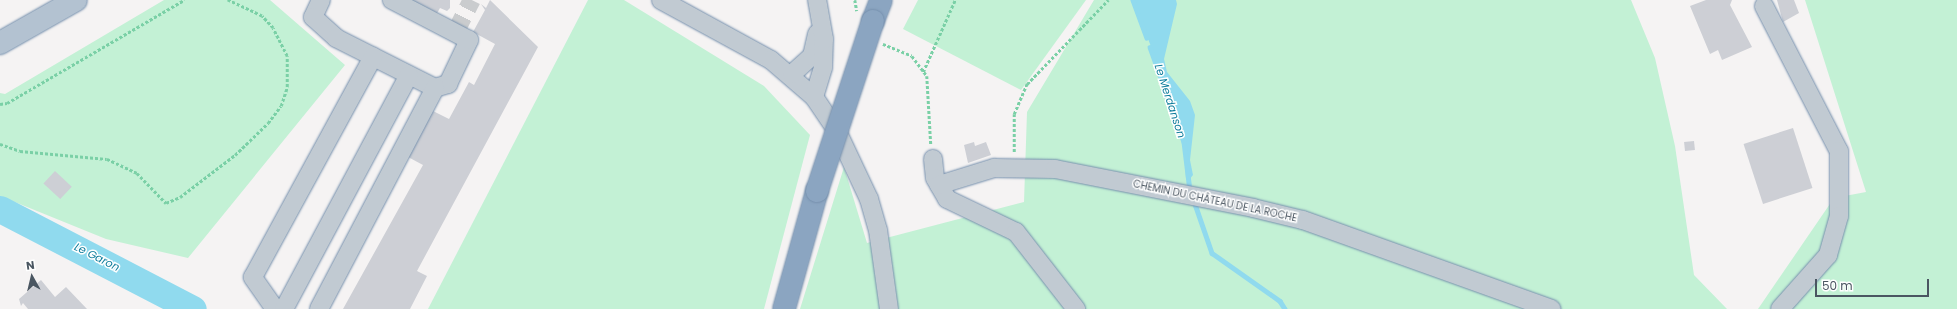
<!DOCTYPE html>
<meta charset="utf-8">
<style>
body{margin:0}
#map{position:relative;width:1957px;height:309px;overflow:hidden;background:#f5f3f3;font-family:Poppins,sans-serif}
div>[style]{position:absolute}
.green>*{inset:0;background:#c3f1d5}
.water>*{inset:0;background:#90daee}
.stream>*{height:4.5px;margin:-2.25px;padding:0 2.25px;transform-origin:2.25px;border-radius:2.25px;background:#90daee}
.river>*{height:27px;margin:-13.5px;padding:0 13.5px;transform-origin:13.5px;border-radius:13.5px;background:#90daee}
.building>*{inset:0;background:#cdcfd5;transform-origin:0 0}
.minor-tunnel>*{height:18px;margin-top:-9px;transform-origin:0;background:repeating-linear-gradient(90deg,#caccce 0 18px,transparent 0 27px)}
.path>*{height:2.5px;margin-top:-1.25px;transform-origin:0;background:repeating-linear-gradient(90deg,#7ad0a6 0 3px,transparent 0 5px)}
.roads{filter:drop-shadow(0 0 1px #7690ad) drop-shadow(0 0 1px #7690ad)}
.minor>*{height:18px;margin:-9px;padding:0 9px;transform-origin:9px;border-radius:9px;background:#c1cad2}
.major>*{height:22px;margin:-11px;padding:0 11px;transform-origin:11px;border-radius:11px;background:#b3c2d1}
.highway>*{height:22px;margin:-11px;padding:0 11px;transform-origin:11px;border-radius:11px;background:#8ba5c1}
.bridges{filter:drop-shadow(0 0 1px #7690ad) drop-shadow(0 0 1px #7690ad)}
.highway-bridge>*{height:22px;margin:-11px;padding:0 11px;transform-origin:11px;border-radius:11px;background:#8ba5c1}
span{translate:-50% -50%;white-space:nowrap;text-align:center;line-height:1.15;-webkit-text-stroke:3px #fff;paint-order:stroke}
.street-label{font-size:10px;color:#4a5661}
.water-label{font-size:11px;color:#0c7c9b;font-style:italic}
.north{position:absolute;left:12px;top:257px;width:40px;height:40px;-webkit-text-stroke:3px #fff;paint-order:stroke;rotate:352deg;font-size:11px;font-weight:700;line-height:16px;text-align:center;color:#4a5661}
.north::after{content:'';display:block;margin:auto;width:14px;height:18px;background:#4a5661;clip-path:polygon(50% 0,100% 100%,50% 72%,0 100%)}
.scale{position:absolute;left:1815px;top:279px;width:114px;height:18px;box-sizing:border-box;border:2px solid #4a5661;border-top:0;padding-left:5px;font-size:12px;line-height:14px;white-space:nowrap;color:#4a5661;-webkit-text-stroke:3px #fff;paint-order:stroke}
</style>
<div id="map">
<div class="green">
<div style="clip-path:polygon(164px 0,270px 0,345px 65px,188px 258px,106px 239px,0 196px,0 93px,5px 94px)"></div>
<div style="clip-path:polygon(588px 0,624px 0,764px 86px,810px 135px,764px 309px,428px 309px)"></div>
<div style="clip-path:polygon(918px 0,1086px 0,1021px 90px,903px 29px)"></div>
<div style="clip-path:polygon(1094px 0,1631px 0,1655px 58px,1675px 146px,1694px 275px,1727px 309px,800px 309px,844px 167px,867px 243px,1024px 202px,1027px 112px)"></div>
<div style="clip-path:polygon(1805px 0,1957px 0,1957px 309px,1758px 309px,1834px 198px,1866px 192px)"></div>
</div>
<div class="water">
<div style="clip-path:polygon(1133px 0,1176px 0,1177px 4px,1164px 59px,1167px 72px,1190px 101px,1195px 115px,1190px 160px,1193px 175px,1189px 180px,1186px 179px,1184px 142px,1172px 101px)"></div>
</div>
<div class="stream">
<div style="left:1133px;top:0;width:40px;rotate:69.8deg"></div>
<div style="left:1150px;top:47px;width:101px;rotate:70.3deg"></div>
<div style="left:1184px;top:142px;width:49px;rotate:83deg"></div>
<div style="left:1194px;top:201px;width:55px;rotate:70.9deg"></div>
<div style="left:1212px;top:253px;width:83px;rotate:35.2deg"></div>
<div style="left:1280px;top:301px;width:9px;rotate:58deg"></div>
</div>
<div class="river">
<div style="left:0;top:209px;width:217px;rotate:27.4deg"></div>
</div>
<div class="building">
<div style="clip-path:polygon(399px 0,450px 0,450px 8px,447px 11px,440px 8px,435px 17px)"></div>
<div style="clip-path:polygon(490px 0,538px 47px,417px 271px,427px 276px,410px 309px,343px 309px,423px 165px,408px 157px,433px 111px,449px 119px,469px 82px,474px 85px,495px 44px,473px 32px,485px 10px,481px 4px,486px 8px)"></div>
<div style="clip-path:polygon(1706px 0,1732px 0,1730px 5px,1752px 47px,1722px 60px,1718px 50px,1710px 54px,1690px 6px)"></div>
<div style="clip-path:polygon(1777px 0,1794px 0,1799px 13px,1783px 22px)"></div>
<div style="left:1793px;top:128px;width:63px;height:52px;rotate:72deg"></div>
<div style="left:1694px;top:141px;width:9px;height:10px;rotate:84deg"></div>
<div style="clip-path:polygon(974px 142px,975px 146px,986px 142px,991px 155px,968px 163px,964px 145px)"></div>
<div style="left:55px;top:171px;width:23px;height:17px;rotate:43deg"></div>
<div style="clip-path:polygon(41px 280px,55px 297px,66px 287px,87px 309px,28px 309px,23px 303px,21px 306px,19px 299px)"></div>
</div>
<div class="minor-tunnel">
<div style="left:455px;top:33px;width:37px;rotate:-63deg"></div>
</div>
<div class="path">
<div style="left:855px;top:0;width:11px;rotate:80deg"></div>
<div style="left:883px;top:44px;width:31px;rotate:22deg"></div>
<div style="left:912px;top:56px;width:25px;rotate:53deg"></div>
<div style="left:927px;top:76px;width:69px;rotate:86.7deg"></div>
<div style="left:923px;top:72px;width:79px;rotate:-66deg"></div>
<div style="left:0;top:104px;width:7px;rotate:-8deg"></div>
<div style="left:7px;top:103px;width:205px;rotate:-30.2deg"></div>
<div style="left:0;top:144px;width:21px;rotate:19deg"></div>
<div style="left:20px;top:151px;width:87px;rotate:5.3deg"></div>
<div style="left:107px;top:159px;width:33px;rotate:25deg"></div>
<div style="left:137px;top:173px;width:42px;rotate:46deg"></div>
<div style="left:166px;top:203px;width:15px;rotate:-23deg"></div>
<div style="left:180px;top:197px;width:69px;rotate:-37.4deg"></div>
<div style="left:235px;top:155px;width:46px;rotate:-44.1deg"></div>
<div style="left:268px;top:123px;width:21px;rotate:-53deg"></div>
<div style="left:281px;top:106px;width:20px;rotate:-72deg"></div>
<div style="left:287px;top:87px;width:31px;rotate:-90deg"></div>
<div style="left:287px;top:56px;width:31px;rotate:-117deg"></div>
<div style="left:273px;top:28px;width:16px;rotate:-133deg"></div>
<div style="left:262px;top:16px;width:38px;rotate:-155deg"></div>
<div style="left:1014px;top:152px;width:38px;rotate:-90deg"></div>
<div style="left:1014px;top:114px;width:33px;rotate:-67deg"></div>
<div style="left:1027px;top:84px;width:117px;rotate:-46deg"></div>
</div>
<div class="roads">
<div class="minor">
<div style="left:321px;top:0;width:19px;rotate:115deg"></div>
<div style="left:313px;top:17px;width:31px;rotate:42deg"></div>
<div style="left:336px;top:38px;width:111px;rotate:26.8deg"></div>
<div style="left:435px;top:88px;width:14px;rotate:-17deg"></div>
<div style="left:448px;top:84px;width:49px;rotate:-64.5deg"></div>
<div style="left:469px;top:40px;width:87px;rotate:-152.5deg"></div>
<div style="left:661px;top:0;width:125px;rotate:28.6deg"></div>
<div style="left:771px;top:60px;width:57px;rotate:40.7deg"></div>
<div style="left:814px;top:97px;width:41px;rotate:55.9deg"></div>
<div style="left:837px;top:131px;width:75px;rotate:64.8deg"></div>
<div style="left:869px;top:199px;width:32px;rotate:74deg"></div>
<div style="left:878px;top:230px;width:80px;rotate:82.1deg"></div>
<div style="left:1764px;top:6px;width:163px;rotate:62.7deg"></div>
<div style="left:1839px;top:151px;width:65px;rotate:90deg"></div>
<div style="left:1839px;top:216px;width:41px;rotate:105.8deg"></div>
<div style="left:1828px;top:255px;width:72px;rotate:131.6deg"></div>
<div style="left:792px;top:74px;width:27px;rotate:-42deg"></div>
<div style="left:812px;top:56px;width:23px;rotate:-77deg"></div>
<div style="left:814px;top:97px;width:31px;rotate:-73deg"></div>
<div style="left:823px;top:67px;width:28px;rotate:-88deg"></div>
<div style="left:824px;top:39px;width:40px;rotate:-100deg"></div>
<div style="left:933px;top:159px;width:19px;rotate:84deg"></div>
<div style="left:935px;top:178px;width:24px;rotate:60deg"></div>
<div style="left:947px;top:199px;width:76px;rotate:25.6deg"></div>
<div style="left:1016px;top:232px;width:98px;rotate:52.1deg"></div>
<div style="left:939px;top:185px;width:58px;rotate:-17.2deg"></div>
<div style="left:994px;top:168px;width:61px;rotate:0.9deg"></div>
<div style="left:1055px;top:169px;width:202px;rotate:11.1deg"></div>
<div style="left:1253px;top:208px;width:51px;rotate:13.5deg"></div>
<div style="left:1303px;top:220px;width:264px;rotate:19.7deg"></div>
<div style="left:275px;top:309px;width:39px;rotate:-125deg"></div>
<div style="left:253px;top:277px;width:251px;rotate:-61.4deg"></div>
<div style="left:284px;top:309px;width:265px;rotate:-61.9deg"></div>
<div style="left:319px;top:309px;width:250px;rotate:-62.3deg"></div>
</div>
<div class="major">
<div style="left:0;top:43px;width:87px;rotate:-29.5deg"></div>
</div>
<div class="highway">
<div style="left:873px;top:21px;width:22px;rotate:-69deg"></div>
<div style="left:784px;top:309px;width:123px;rotate:-74.4deg"></div>
</div>
</div>
<div class="bridges">
<div class="highway-bridge">
<div style="left:817px;top:191px;width:179px;rotate:-71.8deg"></div>
</div>
</div>
<div class="street-label">
<span style="left:1215px;top:201px;rotate:12deg">CHEMIN DU CHÂTEAU DE LA ROCHE</span>
</div>
<div class="water-label">
<span style="left:1170px;top:101px;rotate:72deg">Le Merdanson</span>
<span style="left:97px;top:257px;rotate:27deg">Le Garon</span>
</div>
<div class="north">N</div>
<div class="scale">50 m</div>
</div>
